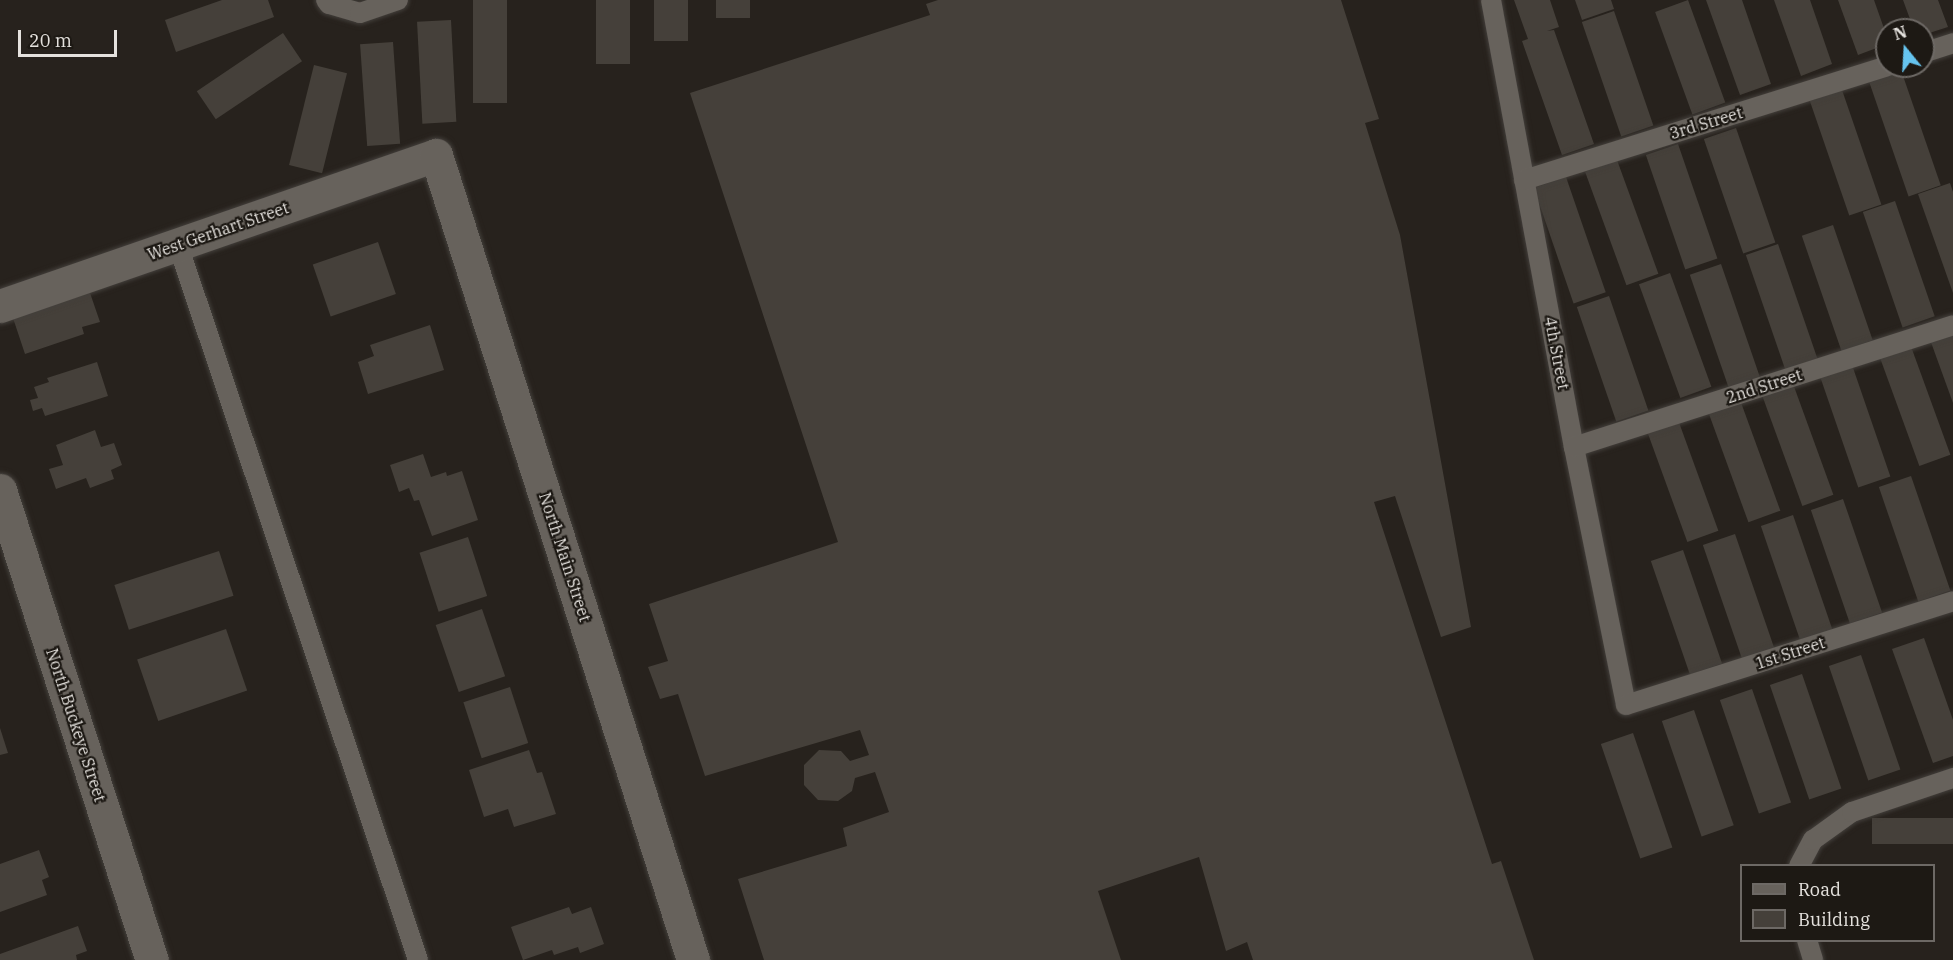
<!DOCTYPE html>
<style>
body{margin:0}
#map{position:relative;width:1953px;height:960px;overflow:hidden;background:#27221d;font-family:"IBM Plex Serif",serif}
div>[style]{position:absolute}
.building>*{inset:0;background:#45403a;transform-origin:0 0}
.roads{filter:drop-shadow(0 0 2px #433f3b) drop-shadow(0 0 2px #433f3b)}
.lane>*{height:20px;margin:-10px;padding:0 10px;transform-origin:10px;border-radius:10px;background:#67625c}
.street>*{height:33px;margin:-16.5px;padding:0 16.5px;transform-origin:16.5px;border-radius:16.5px;background:#67625c}
span{translate:-50% -50%;white-space:nowrap;text-align:center;line-height:1.15;-webkit-text-stroke:4.5px #1d1914;paint-order:stroke}
.street-label{font-size:16px;color:#e5e2de}
.legend{position:absolute;left:1740px;top:864px;width:195px;height:78px;box-sizing:border-box;background:#1d1914;border:2px solid #6d6965;margin:0;padding:8px 10px;list-style:none;font-size:18px;color:#e5e2de}
.legend li{display:flex;align-items:center;gap:12px;height:30px}
.legend b{width:30px;border:2px solid #6d6965}
.north{position:absolute;left:1875px;top:18px;width:60px;height:60px;box-sizing:border-box;background:#1d1914;border:2px solid #6d6965;border-radius:50%;rotate:342deg;font-size:16px;font-weight:700;line-height:24px;text-align:center;color:#e5e2de}
.north::after{content:'';display:block;margin:auto;width:21px;height:27px;background:#66c4ef;clip-path:polygon(50% 0,100% 100%,50% 72%,0 100%)}
.scale{position:absolute;left:18px;top:30px;width:99px;height:27px;box-sizing:border-box;border:3px solid #e5e2de;border-top:0;padding-left:8px;font-size:18px;line-height:21px;white-space:nowrap;color:#e5e2de;-webkit-text-stroke:4px #1d1914;paint-order:stroke}
</style>
<div id="map">
<div class="building">
<div style="clip-path:polygon(222px 0,268px 0,274px 17px,176px 52px,165px 20px)"></div>
<div style="left:473px;top:0;width:34px;height:103px"></div>
<div style="left:596px;top:0;width:34px;height:64px"></div>
<div style="left:654px;top:0;width:34px;height:41px"></div>
<div style="left:716px;top:0;width:34px;height:18px"></div>
<div style="clip-path:polygon(938px 0,1341px 0,1379px 119px,1365px 123px,1400px 235px,1471px 627px,1441px 637px,1395px 496px,1374px 502px,1492px 864px,1501px 861px,1534px 960px,1253px 960px,1247px 942px,1226px 951px,1199px 857px,1098px 891px,1121px 960px,764px 960px,738px 879px,847px 846px,843px 828px,889px 812px,875px 772px,855px 778px,852px 791px,838px 801px,818px 800px,804px 785px,804px 765px,819px 750px,841px 751px,850px 761px,869px 755px,860px 730px,705px 776px,678px 694px,660px 699px,648px 667px,668px 661px,649px 604px,838px 542px,690px 93px,930px 15px,926px 4px)"></div>
<div style="clip-path:polygon(1514px 0,1550px 0,1559px 27px,1547px 31px,1554px 30px,1594px 144px,1562px 155px,1522px 41px,1528px 39px)"></div>
<div style="clip-path:polygon(1575px 0,1611px 0,1614px 9px,1582px 20px)"></div>
<div style="left:1688px;top:0;width:109px;height:35px;rotate:70deg"></div>
<div style="clip-path:polygon(1706px 0,1742px 0,1771px 84px,1740px 95px)"></div>
<div style="clip-path:polygon(1774px 0,1810px 0,1832px 64px,1801px 76px)"></div>
<div style="clip-path:polygon(1838px 0,1874px 0,1887px 37px,1887px 44px,1858px 55px)"></div>
<div style="clip-path:polygon(1903px 0,1938px 0,1948px 27px,1923px 35px,1923px 30px,1914px 30px)"></div>
<div style="left:1614px;top:11px;width:121px;height:34px;rotate:71deg"></div>
<div style="left:451px;top:20px;width:102px;height:34px;rotate:87deg"></div>
<div style="left:283px;top:33px;width:34px;height:104px;rotate:56deg"></div>
<div style="left:393px;top:42px;width:102px;height:33px;rotate:86deg"></div>
<div style="left:314px;top:65px;width:34px;height:103px;rotate:14deg"></div>
<div style="left:1901px;top:70px;width:122px;height:34px;rotate:71deg"></div>
<div style="left:1842px;top:90px;width:121px;height:34px;rotate:71deg"></div>
<div style="left:1736px;top:128px;width:121px;height:34px;rotate:71deg"></div>
<div style="left:1678px;top:144px;width:121px;height:34px;rotate:71deg"></div>
<div style="left:1617px;top:160px;width:121px;height:34px;rotate:70deg"></div>
<div style="left:1566px;top:177px;width:122px;height:34px;rotate:71deg"></div>
<div style="clip-path:polygon(1950px 183px,1953px 192px,1953px 293px,1918px 194px)"></div>
<div style="left:1895px;top:201px;width:122px;height:34px;rotate:71deg"></div>
<div style="left:1833px;top:225px;width:122px;height:33px;rotate:71deg"></div>
<div style="left:378px;top:242px;width:55px;height:69px;rotate:71deg"></div>
<div style="left:1778px;top:244px;width:121px;height:34px;rotate:71deg"></div>
<div style="left:1721px;top:264px;width:121px;height:33px;rotate:71deg"></div>
<div style="left:1670px;top:273px;width:121px;height:33px;rotate:70deg"></div>
<div style="clip-path:polygon(89px 290px,100px 322px,82px 327px,84px 334px,25px 354px,12px 315px)"></div>
<div style="left:1609px;top:296px;width:121px;height:34px;rotate:71deg"></div>
<div style="clip-path:polygon(430px 325px,444px 370px,368px 394px,358px 362px,374px 356px,370px 345px)"></div>
<div style="clip-path:polygon(1953px 325px,1953px 403px,1928px 334px)"></div>
<div style="left:1909px;top:341px;width:121px;height:33px;rotate:70deg"></div>
<div style="clip-path:polygon(97px 362px,108px 396px,45px 416px,42px 408px,33px 411px,30px 400px,38px 398px,34px 387px,49px 382px,47px 378px)"></div>
<div style="left:1851px;top:362px;width:121px;height:34px;rotate:71deg"></div>
<div style="left:1792px;top:381px;width:121px;height:33px;rotate:70deg"></div>
<div style="left:1739px;top:397px;width:121px;height:34px;rotate:70deg"></div>
<div style="left:1677px;top:417px;width:121px;height:33px;rotate:70deg"></div>
<div style="clip-path:polygon(95px 430px,101px 447px,114px 443px,122px 465px,111px 470px,114px 479px,90px 488px,86px 478px,56px 489px,49px 469px,63px 465px,56px 445px)"></div>
<div style="clip-path:polygon(423px 454px,431px 477px,446px 472px,447px 476px,462px 471px,478px 520px,432px 536px,419px 500px,414px 501px,409px 488px,399px 492px,390px 465px)"></div>
<div style="left:1911px;top:476px;width:121px;height:34px;rotate:71deg"></div>
<div style="left:1843px;top:499px;width:120px;height:34px;rotate:71deg"></div>
<div style="left:1793px;top:515px;width:121px;height:34px;rotate:71deg"></div>
<div style="left:1735px;top:534px;width:121px;height:34px;rotate:71deg"></div>
<div style="left:468px;top:537px;width:62px;height:51px;rotate:72deg"></div>
<div style="left:1683px;top:550px;width:120px;height:34px;rotate:71deg"></div>
<div style="left:219px;top:551px;width:47px;height:110px;rotate:72deg"></div>
<div style="left:482px;top:609px;width:71px;height:49px;rotate:71deg"></div>
<div style="left:226px;top:629px;width:65px;height:94px;rotate:71deg"></div>
<div style="clip-path:polygon(1924px 638px,1953px 720px,1953px 756px,1933px 763px,1892px 649px)"></div>
<div style="left:1861px;top:655px;width:121px;height:34px;rotate:71deg"></div>
<div style="left:1802px;top:674px;width:121px;height:34px;rotate:71deg"></div>
<div style="left:510px;top:687px;width:59px;height:49px;rotate:72deg"></div>
<div style="left:1752px;top:689px;width:120px;height:34px;rotate:71deg"></div>
<div style="left:1694px;top:710px;width:122px;height:34px;rotate:71deg"></div>
<div style="clip-path:polygon(0 728px,8px 753px,0 755px)"></div>
<div style="left:1633px;top:733px;width:121px;height:34px;rotate:71deg"></div>
<div style="clip-path:polygon(529px 750px,537px 773px,542px 772px,556px 814px,514px 827px,508px 809px,484px 817px,469px 770px)"></div>
<div style="left:1953px;top:818px;width:26px;height:81px;rotate:90deg"></div>
<div style="clip-path:polygon(39px 850px,49px 877px,42px 880px,47px 895px,0 912px,0 864px)"></div>
<div style="clip-path:polygon(569px 907px,572px 914px,591px 907px,604px 944px,580px 953px,578px 947px,554px 955px,552px 950px,523px 960px,511px 927px)"></div>
<div style="clip-path:polygon(78px 926px,87px 951px,76px 955px,77px 960px,0 960px,0 954px)"></div>
</div>
<div class="roads">
<div class="lane">
<div style="left:326px;top:0;width:5px;rotate:53deg"></div>
<div style="left:329px;top:4px;width:32px;rotate:16deg"></div>
<div style="left:360px;top:13px;width:40px;rotate:-18.9deg"></div>
<div style="left:1491px;top:0;width:455px;rotate:79.5deg"></div>
<div style="left:1574px;top:447px;width:263px;rotate:78.6deg"></div>
<div style="left:1626px;top:705px;width:343px;rotate:-17.6deg"></div>
<div style="left:1923px;top:53px;width:32px;rotate:-18deg"></div>
<div style="left:1524px;top:180px;width:380px;rotate:-17.4deg"></div>
<div style="left:178px;top:245px;width:754px;rotate:71.44deg"></div>
<div style="left:1574px;top:447px;width:398px;rotate:-17.8deg"></div>
<div style="left:1799px;top:866px;width:30px;rotate:-62deg"></div>
<div style="left:1813px;top:840px;width:48px;rotate:-35.7deg"></div>
<div style="left:1852px;top:812px;width:107px;rotate:-18.6deg"></div>
<div style="left:1807px;top:940px;width:21px;rotate:73deg"></div>
</div>
<div class="street">
<div style="left:0;top:306px;width:461px;rotate:-19.1deg"></div>
<div style="left:436px;top:155px;width:845px;rotate:72.29deg"></div>
<div style="left:0;top:490px;width:494px;rotate:72.1deg"></div>
</div>
</div>
<div class="street-label">
<span style="left:1706px;top:123px;rotate:-17deg">3rd Street</span>
<span style="left:218px;top:231px;rotate:-19deg">West Gerhart Street</span>
<span style="left:1557px;top:353px;rotate:79deg">4th Street</span>
<span style="left:1764px;top:386px;rotate:-18deg">2nd Street</span>
<span style="left:565px;top:557px;rotate:72deg">North Main Street</span>
<span style="left:1790px;top:653px;rotate:-18deg">1st Street</span>
<span style="left:76px;top:725px;rotate:72deg">North Buckeye Street</span>
</div>
<ul class="legend">
<li><b style="height:8px;background:#67625c"></b>Road</li>
<li><b style="height:16px;background:#45403a"></b>Building</li>
</ul>
<div class="north">N</div>
<div class="scale">20 m</div>
</div>
